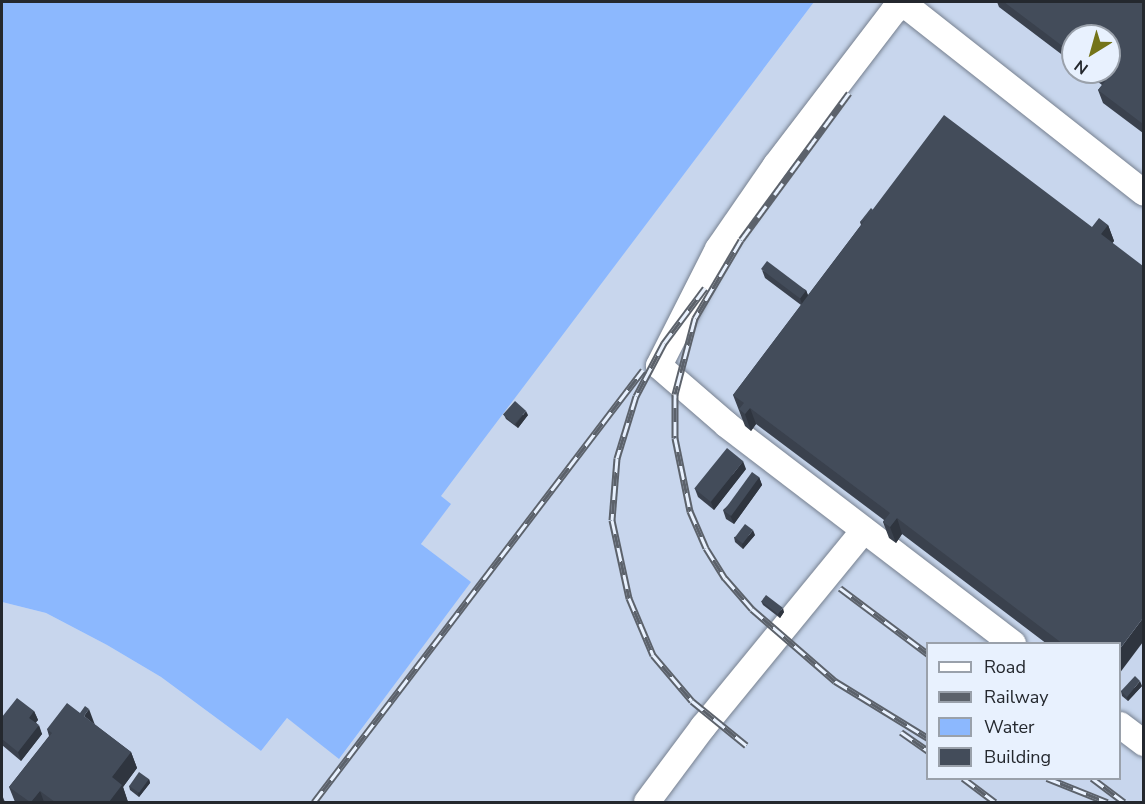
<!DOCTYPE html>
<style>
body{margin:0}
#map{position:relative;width:1145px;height:804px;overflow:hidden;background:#d9e3f4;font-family:"Nunito Sans",sans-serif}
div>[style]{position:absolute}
.built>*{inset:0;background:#c8d6ed}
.water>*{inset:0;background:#8cb8fe}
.roads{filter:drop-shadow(0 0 2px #76808f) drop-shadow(0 0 2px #76808f)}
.minor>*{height:26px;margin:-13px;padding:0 13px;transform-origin:13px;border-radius:13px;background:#fff}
.rail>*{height:7px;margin-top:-3.5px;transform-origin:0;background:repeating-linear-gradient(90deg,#e8f1fe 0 14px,#5c626b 0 28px);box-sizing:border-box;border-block:2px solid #5c626b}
.wall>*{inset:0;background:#3a414d}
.shaded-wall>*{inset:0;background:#2f353f}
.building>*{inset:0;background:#434c5a;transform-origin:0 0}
span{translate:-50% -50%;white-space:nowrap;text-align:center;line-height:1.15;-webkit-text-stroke:6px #e8f1fe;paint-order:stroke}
.frame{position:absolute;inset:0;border:3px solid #24282e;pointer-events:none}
.legend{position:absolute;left:926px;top:642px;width:195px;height:138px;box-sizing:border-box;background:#e8f1fe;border:2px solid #9aa1ab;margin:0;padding:8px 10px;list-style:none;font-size:18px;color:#24282e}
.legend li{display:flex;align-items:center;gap:12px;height:30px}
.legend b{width:30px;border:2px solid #9aa1ab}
.north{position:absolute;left:1061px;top:24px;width:60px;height:60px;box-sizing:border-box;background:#e8f1fe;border:2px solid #9aa1ab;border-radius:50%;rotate:217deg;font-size:16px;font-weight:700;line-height:24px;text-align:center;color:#24282e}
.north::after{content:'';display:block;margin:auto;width:21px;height:27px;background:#747419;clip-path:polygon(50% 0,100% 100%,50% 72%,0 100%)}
</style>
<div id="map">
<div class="built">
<div style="clip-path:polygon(evenodd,814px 2px,1143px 2px,1143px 802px,2px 802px,2px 602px,46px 613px,107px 645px,161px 677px,261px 751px,287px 718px,340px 758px,470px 582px,421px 544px,450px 504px,440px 496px,814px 2px,1073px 36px,1109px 36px,1109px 72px,1073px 72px,1073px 36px,814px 2px,928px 644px,1120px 644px,1120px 778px,928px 778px,928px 644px)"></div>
</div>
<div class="water">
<div style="clip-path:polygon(2px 2px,814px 2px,441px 496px,451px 504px,421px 544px,471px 582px,339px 759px,287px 718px,261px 751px,161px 677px,107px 645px,46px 613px,2px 602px)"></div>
</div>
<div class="roads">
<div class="minor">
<div style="left:906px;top:2px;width:16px;rotate:142deg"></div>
<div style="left:893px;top:12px;width:193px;rotate:127.4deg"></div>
<div style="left:776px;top:165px;width:102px;rotate:124.6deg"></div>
<div style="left:718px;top:249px;width:131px;rotate:116.8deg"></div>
<div style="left:659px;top:366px;width:90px;rotate:40.9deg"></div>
<div style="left:727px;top:425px;width:360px;rotate:37.4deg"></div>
<div style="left:904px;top:4px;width:305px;rotate:38.2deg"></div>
<div style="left:1120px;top:725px;width:30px;rotate:37deg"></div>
<div style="left:647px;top:802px;width:94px;rotate:-53.3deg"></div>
<div style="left:703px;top:727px;width:254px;rotate:-50.7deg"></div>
</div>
</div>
<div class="rail">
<div style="left:849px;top:93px;width:182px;rotate:126.3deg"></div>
<div style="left:741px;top:240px;width:91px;rotate:120.5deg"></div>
<div style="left:695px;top:318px;width:79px;rotate:104.7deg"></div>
<div style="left:675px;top:394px;width:44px;rotate:90deg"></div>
<div style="left:675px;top:438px;width:75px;rotate:78.4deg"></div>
<div style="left:690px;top:511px;width:40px;rotate:66.6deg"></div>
<div style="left:706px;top:548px;width:36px;rotate:58deg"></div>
<div style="left:725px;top:578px;width:41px;rotate:48.9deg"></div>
<div style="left:752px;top:609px;width:110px;rotate:40.9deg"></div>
<div style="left:835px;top:681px;width:109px;rotate:31.5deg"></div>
<div style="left:705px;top:288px;width:69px;rotate:126.7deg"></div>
<div style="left:664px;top:343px;width:60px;rotate:117.8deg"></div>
<div style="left:636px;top:396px;width:65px;rotate:107deg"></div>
<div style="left:617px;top:458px;width:62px;rotate:94.6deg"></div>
<div style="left:612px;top:520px;width:80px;rotate:77.7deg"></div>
<div style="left:629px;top:598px;width:62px;rotate:67.2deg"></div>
<div style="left:653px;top:655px;width:60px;rotate:49.7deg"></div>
<div style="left:692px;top:701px;width:70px;rotate:39.2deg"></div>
<div style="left:840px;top:588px;width:110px;rotate:36.9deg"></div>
<div style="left:901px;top:732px;width:33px;rotate:35deg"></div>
<div style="left:963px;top:778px;width:40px;rotate:37deg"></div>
<div style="left:1047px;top:778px;width:65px;rotate:21.8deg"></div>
<div style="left:1092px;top:778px;width:40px;rotate:37deg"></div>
<div style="left:314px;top:802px;width:543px;rotate:-52.71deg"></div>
</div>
<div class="wall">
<div style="clip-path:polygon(997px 2px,1143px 2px,1143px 133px,1103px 103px,1098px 90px,1102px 85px,1085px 72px,1109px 72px,1073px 36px,1073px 63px,999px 7px)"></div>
<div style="clip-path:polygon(873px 210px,1092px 227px,1108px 225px,1114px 241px,1112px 243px,1119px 644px,1047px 644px,902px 534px,896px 543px,889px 538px,883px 522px,884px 520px,756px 424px,751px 431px,745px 426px,733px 395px,801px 305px,765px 278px,762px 270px,806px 290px,808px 295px,861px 225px,860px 222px)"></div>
<div style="clip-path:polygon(504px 415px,528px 415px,518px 428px,506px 419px)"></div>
<div style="clip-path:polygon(746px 469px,714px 510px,698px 497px,695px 489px)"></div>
<div style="clip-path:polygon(759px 477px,762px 485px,734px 524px,726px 519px,723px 510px)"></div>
<div style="clip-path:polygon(755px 535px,743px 549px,735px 542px,734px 537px)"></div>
<div style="clip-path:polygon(761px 601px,784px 612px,780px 618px,763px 605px)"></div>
<div style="clip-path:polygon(1142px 686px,1128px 701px,1122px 696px,1121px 691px)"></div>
<div style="clip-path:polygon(34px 711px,38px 720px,36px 722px,42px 734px,21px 761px,2px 745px,2px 717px)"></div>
<div style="clip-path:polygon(94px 724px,131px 752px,137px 768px,123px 787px,128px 802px,15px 802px,9px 787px,49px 736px,47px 729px)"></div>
<div style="clip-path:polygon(149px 779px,150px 783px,139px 797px,130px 790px,129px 786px)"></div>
</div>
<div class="shaded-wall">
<div style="clip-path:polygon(1108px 225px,1114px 241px,1107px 250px,1101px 234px)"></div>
<div style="clip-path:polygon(806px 290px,809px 299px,803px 307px,800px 298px)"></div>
<div style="clip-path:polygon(750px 408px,756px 424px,751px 431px,745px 414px)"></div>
<div style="clip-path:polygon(526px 411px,528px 415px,518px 428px,516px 424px)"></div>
<div style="clip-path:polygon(743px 461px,746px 469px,714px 510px,711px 502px)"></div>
<div style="clip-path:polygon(759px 477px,762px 485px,734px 524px,730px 515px)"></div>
<div style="clip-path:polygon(897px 518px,902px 534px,896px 543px,890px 527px)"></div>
<div style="clip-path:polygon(753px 530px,755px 535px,743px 549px,742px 544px)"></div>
<div style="clip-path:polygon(783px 608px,784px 612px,780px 618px,778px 614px)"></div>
<div style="clip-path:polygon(1143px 618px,1143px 642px,1119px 674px,1119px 650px)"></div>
<div style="clip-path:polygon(1140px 681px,1142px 686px,1128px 701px,1127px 697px)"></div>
<div style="clip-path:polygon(89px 709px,95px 725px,84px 716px)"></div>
<div style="clip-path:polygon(34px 711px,38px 720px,33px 726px,29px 718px)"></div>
<div style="clip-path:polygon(39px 725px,42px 734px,21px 761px,18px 752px)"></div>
<div style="clip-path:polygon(131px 752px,137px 768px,123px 787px,128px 802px,109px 802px,112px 777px)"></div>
<div style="clip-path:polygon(149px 779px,150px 783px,139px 797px,138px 793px)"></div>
<div style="clip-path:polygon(40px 791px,44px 802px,31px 802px)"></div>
<div style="clip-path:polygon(2px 795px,5px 802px,2px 802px)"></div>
</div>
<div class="building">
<div style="clip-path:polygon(1004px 2px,1143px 2px,1143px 124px,1098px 90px,1107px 79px,1097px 72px,1109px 72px,1109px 36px,1073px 36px,1073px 54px)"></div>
<div style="clip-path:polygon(944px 115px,1092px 227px,1099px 218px,1108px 225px,1101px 234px,1143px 266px,1143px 618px,1119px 650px,1119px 644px,1063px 644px,897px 518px,890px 527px,883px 522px,890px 513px,750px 408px,745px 414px,739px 409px,744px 403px,733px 395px)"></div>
<div style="clip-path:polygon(871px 208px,873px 210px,862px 223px,860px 222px)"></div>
<div style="left:767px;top:261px;width:49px;height:10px;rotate:37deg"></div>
<div style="left:515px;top:401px;width:15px;height:18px;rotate:42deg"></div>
<div style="left:727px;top:448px;width:21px;height:52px;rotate:39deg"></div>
<div style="left:752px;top:472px;width:9px;height:48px;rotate:36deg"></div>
<div style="left:745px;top:524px;width:10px;height:17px;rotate:37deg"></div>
<div style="left:766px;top:595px;width:21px;height:8px;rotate:37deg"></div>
<div style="clip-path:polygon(1135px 676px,1140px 681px,1127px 697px,1121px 691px)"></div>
<div style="clip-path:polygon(17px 698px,34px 711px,29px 718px,39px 725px,18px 752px,2px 739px,2px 717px)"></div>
<div style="clip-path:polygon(67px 703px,80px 713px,85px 706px,89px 709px,84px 716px,131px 752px,112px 777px,122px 785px,109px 802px,55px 802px,40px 791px,31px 802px,30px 802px,9px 787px,52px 733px,47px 729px)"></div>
<div style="left:139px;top:772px;width:12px;height:17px;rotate:35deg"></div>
</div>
<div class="frame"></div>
<ul class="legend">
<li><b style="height:8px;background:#fff"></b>Road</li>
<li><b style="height:8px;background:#5c626b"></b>Railway</li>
<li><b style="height:16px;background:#8cb8fe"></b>Water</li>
<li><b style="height:16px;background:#434c5a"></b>Building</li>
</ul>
<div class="north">N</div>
</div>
